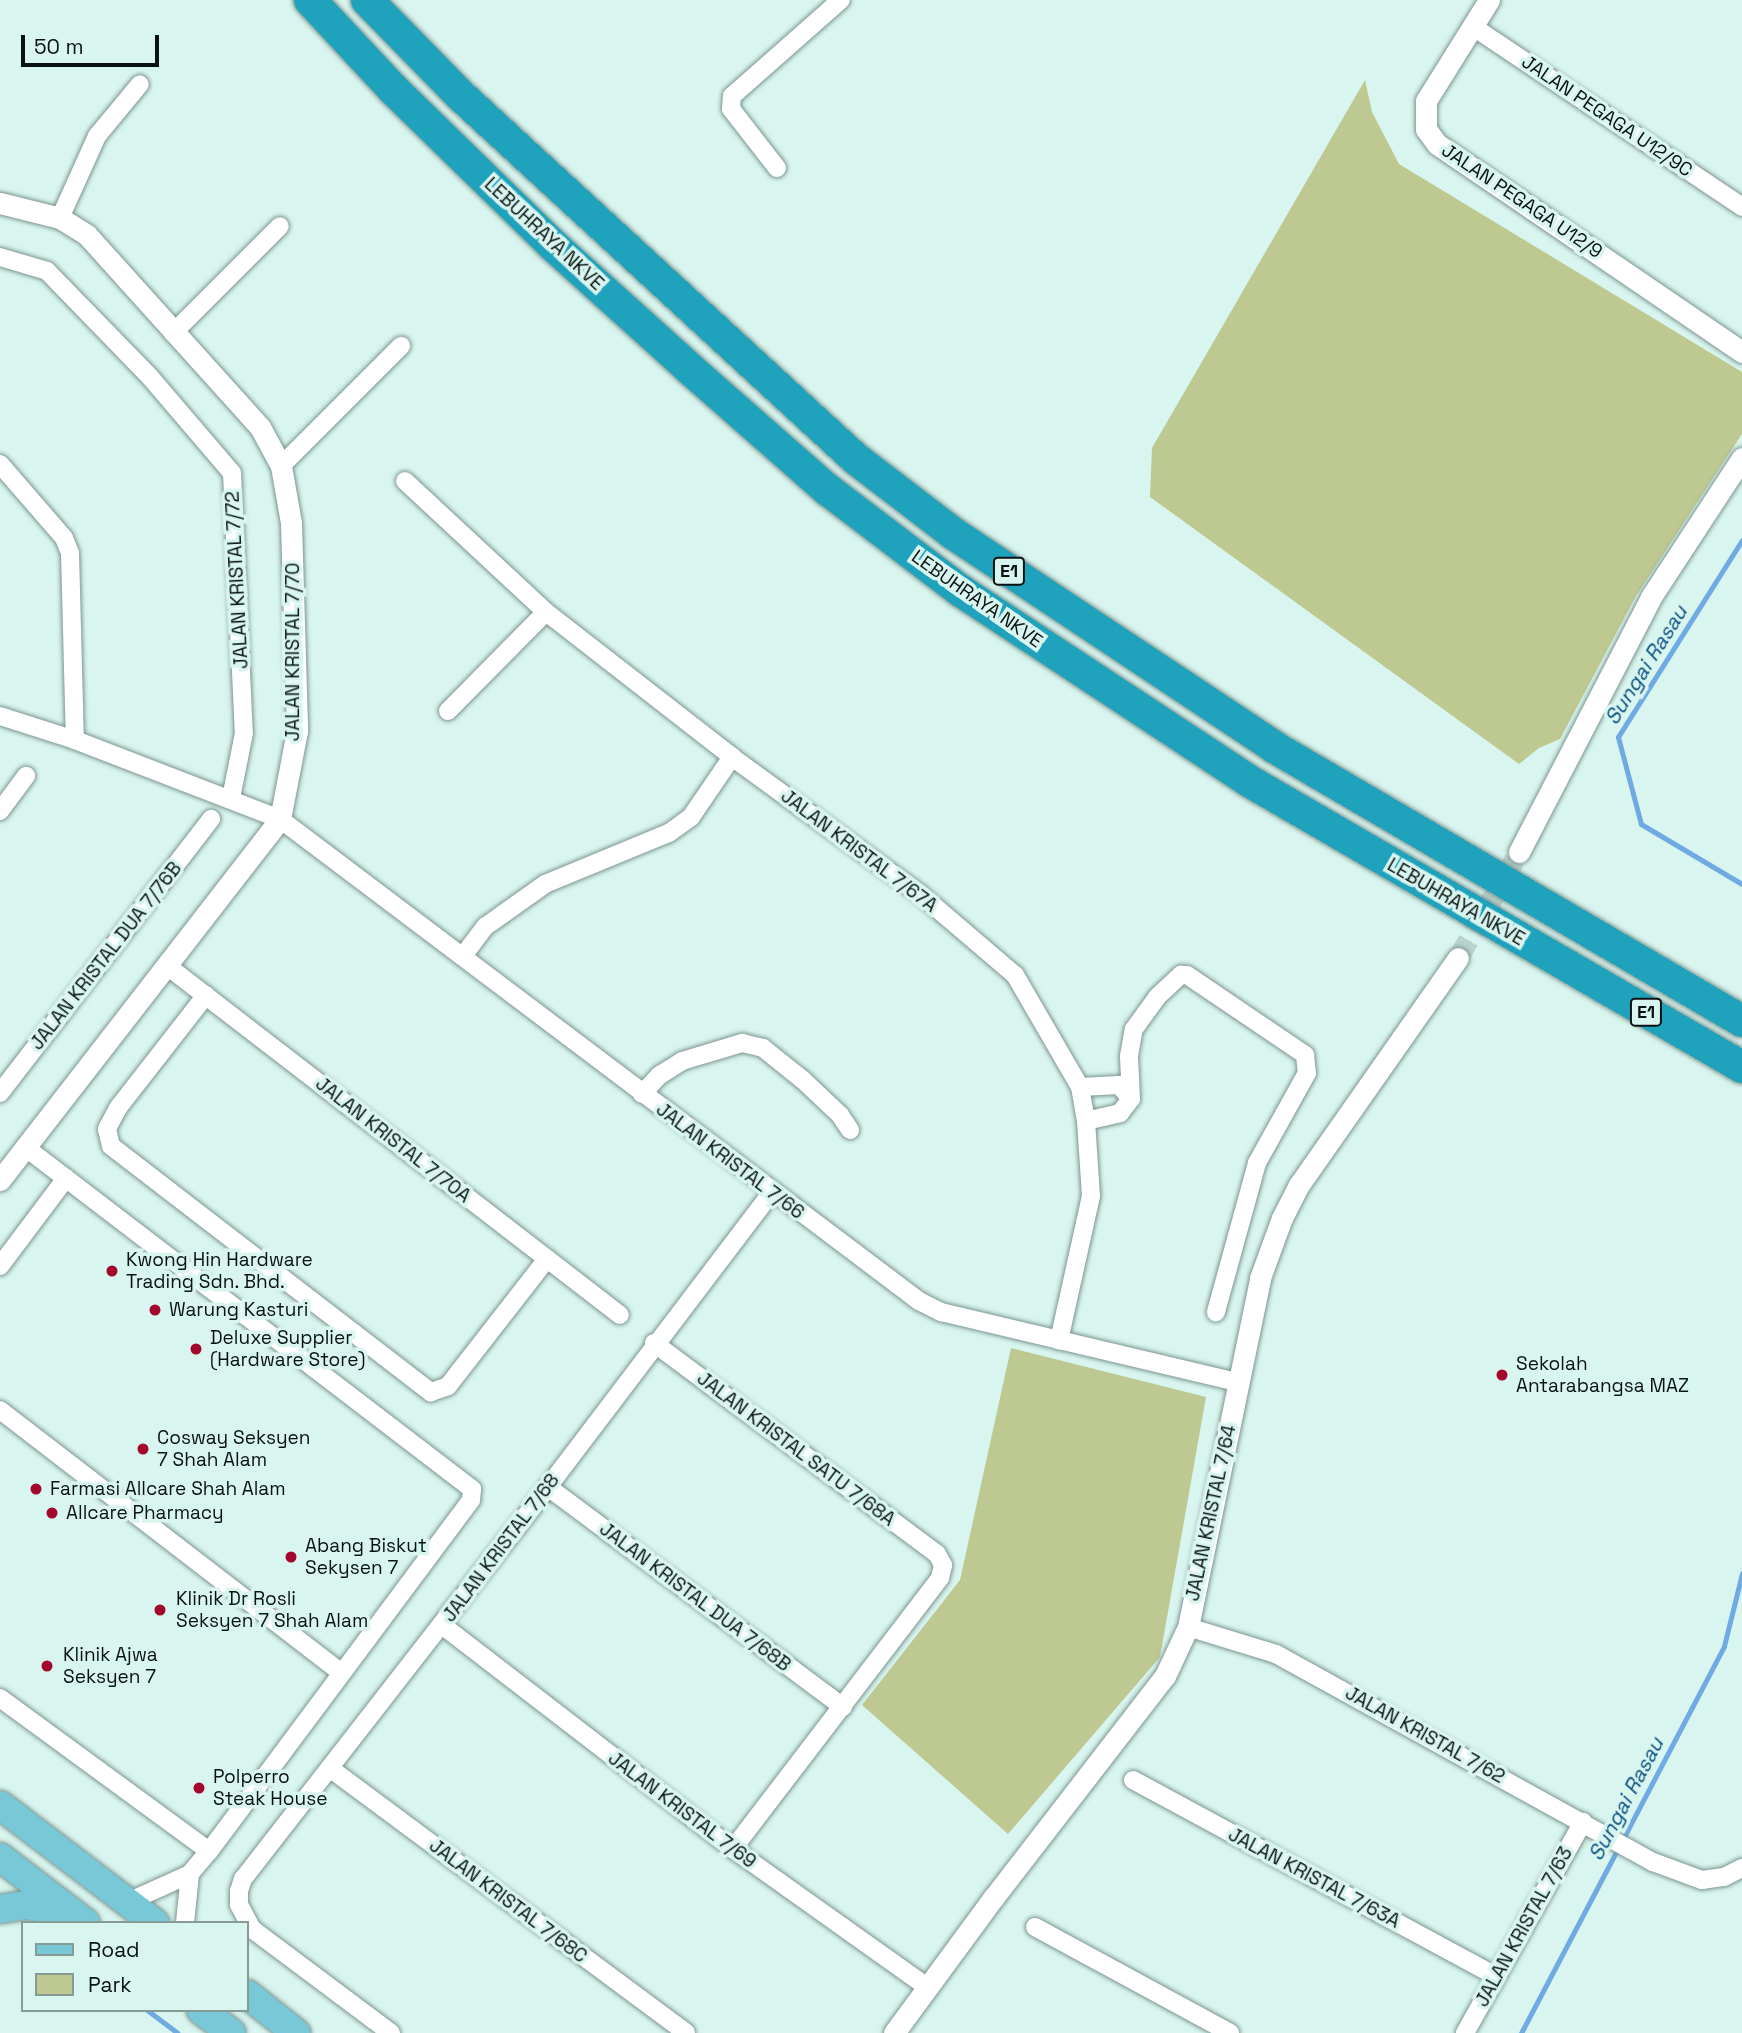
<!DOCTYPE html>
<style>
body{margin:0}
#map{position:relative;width:1742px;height:2033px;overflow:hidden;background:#d9f5ef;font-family:"Space Grotesk",sans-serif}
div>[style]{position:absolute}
.green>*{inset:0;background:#bec891}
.stream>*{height:5px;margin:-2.5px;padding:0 2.5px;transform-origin:2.5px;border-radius:2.5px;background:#6fabe2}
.tertiary-tunnel>*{height:21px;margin-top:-10.5px;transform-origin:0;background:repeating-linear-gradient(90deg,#bad3ce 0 21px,transparent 0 31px)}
.roads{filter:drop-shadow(0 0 2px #7c9590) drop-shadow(0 0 2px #7c9590)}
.minor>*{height:18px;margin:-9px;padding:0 9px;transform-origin:9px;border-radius:9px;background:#fff}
.tertiary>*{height:21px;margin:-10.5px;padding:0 10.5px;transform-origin:10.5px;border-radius:10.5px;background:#fff}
.primary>*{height:28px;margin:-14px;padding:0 14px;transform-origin:14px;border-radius:14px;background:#79c8d7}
.motorway>*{height:32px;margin:-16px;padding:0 16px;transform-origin:16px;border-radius:16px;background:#1fa3bc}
.dots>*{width:19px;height:19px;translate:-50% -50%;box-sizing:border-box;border:4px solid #d9f5ef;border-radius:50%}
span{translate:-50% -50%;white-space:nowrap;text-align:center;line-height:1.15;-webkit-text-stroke:7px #d9f5ef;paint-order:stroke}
.shield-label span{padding:2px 5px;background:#d9f5ef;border:2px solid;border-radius:5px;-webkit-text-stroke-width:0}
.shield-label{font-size:18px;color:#091311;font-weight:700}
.street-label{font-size:19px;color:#091311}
.poi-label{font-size:19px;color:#091311}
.left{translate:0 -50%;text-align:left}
.water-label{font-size:21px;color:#0a5183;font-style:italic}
.legend{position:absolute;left:21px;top:1921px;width:228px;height:91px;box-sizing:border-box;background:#d9f5ef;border:2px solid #869b96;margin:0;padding:9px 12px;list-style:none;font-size:21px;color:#091311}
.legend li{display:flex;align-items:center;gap:14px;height:35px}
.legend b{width:35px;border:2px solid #869b96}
.scale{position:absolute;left:21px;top:35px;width:138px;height:32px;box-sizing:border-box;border:4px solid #091311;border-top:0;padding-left:9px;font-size:21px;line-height:24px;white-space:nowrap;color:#091311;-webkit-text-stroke:5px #d9f5ef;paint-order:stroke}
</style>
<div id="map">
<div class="green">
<div style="clip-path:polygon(1365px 80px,1372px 112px,1399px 164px,1742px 372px,1742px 434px,1636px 596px,1560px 739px,1539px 748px,1519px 764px,1150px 497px,1152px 448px)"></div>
<div style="clip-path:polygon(1011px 1348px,1206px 1397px,1160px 1657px,1008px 1834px,862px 1705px,960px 1580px)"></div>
</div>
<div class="stream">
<div style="left:1742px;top:540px;width:233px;rotate:122.2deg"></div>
<div style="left:1618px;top:737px;width:90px;rotate:75.2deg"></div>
<div style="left:1641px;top:824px;width:117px;rotate:30.7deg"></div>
<div style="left:147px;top:2010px;width:38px;rotate:37deg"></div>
<div style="left:1521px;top:2033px;width:437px;rotate:-62.3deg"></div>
<div style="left:1724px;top:1646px;width:75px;rotate:-76.1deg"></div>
</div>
<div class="tertiary-tunnel">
<div style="left:1458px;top:958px;width:122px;rotate:-60.1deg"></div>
</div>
<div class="roads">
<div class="minor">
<div style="left:1472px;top:26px;width:325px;rotate:33.8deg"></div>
<div style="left:777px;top:168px;width:75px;rotate:-127.9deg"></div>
<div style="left:731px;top:109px;width:13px;rotate:-86deg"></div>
<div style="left:732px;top:96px;width:145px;rotate:-41.4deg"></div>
<div style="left:60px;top:218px;width:90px;rotate:-65.7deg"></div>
<div style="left:97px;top:136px;width:67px;rotate:-50.4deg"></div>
<div style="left:0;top:257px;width:49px;rotate:16.6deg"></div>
<div style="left:47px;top:271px;width:148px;rotate:45.8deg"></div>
<div style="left:150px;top:377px;width:126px;rotate:49.5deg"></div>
<div style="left:232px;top:473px;width:260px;rotate:87.4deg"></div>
<div style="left:244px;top:733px;width:66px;rotate:101.3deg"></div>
<div style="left:173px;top:333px;width:151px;rotate:-45deg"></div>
<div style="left:0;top:464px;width:98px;rotate:49.1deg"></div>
<div style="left:64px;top:538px;width:16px;rotate:68deg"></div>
<div style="left:70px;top:553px;width:187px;rotate:88.5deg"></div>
<div style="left:281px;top:466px;width:170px;rotate:-45deg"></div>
<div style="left:405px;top:481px;width:192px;rotate:42.9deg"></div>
<div style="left:546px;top:612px;width:236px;rotate:37.9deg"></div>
<div style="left:732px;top:757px;width:233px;rotate:36.1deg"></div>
<div style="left:920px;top:894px;width:125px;rotate:40.5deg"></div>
<div style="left:1015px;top:975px;width:129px;rotate:59.9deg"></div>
<div style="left:1080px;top:1087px;width:35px;rotate:80deg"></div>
<div style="left:1086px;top:1121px;width:75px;rotate:86.2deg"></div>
<div style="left:1091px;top:1196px;width:148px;rotate:102.5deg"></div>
<div style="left:448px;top:711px;width:139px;rotate:-45.3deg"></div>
<div style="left:0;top:716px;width:79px;rotate:17.7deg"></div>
<div style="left:75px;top:740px;width:220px;rotate:21.1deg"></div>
<div style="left:280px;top:819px;width:800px;rotate:37.03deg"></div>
<div style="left:919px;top:1301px;width:25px;rotate:27deg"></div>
<div style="left:941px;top:1312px;width:305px;rotate:13.3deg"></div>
<div style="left:0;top:811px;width:44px;rotate:-53.4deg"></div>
<div style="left:463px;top:956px;width:38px;rotate:-53deg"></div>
<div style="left:486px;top:926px;width:72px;rotate:-35.4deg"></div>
<div style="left:545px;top:884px;width:134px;rotate:-22.4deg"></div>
<div style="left:669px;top:833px;width:27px;rotate:-36deg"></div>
<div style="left:691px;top:817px;width:73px;rotate:-55.7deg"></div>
<div style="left:166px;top:965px;width:573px;rotate:37.63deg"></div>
<div style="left:206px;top:995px;width:143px;rotate:127.9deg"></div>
<div style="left:118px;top:1108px;width:24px;rotate:118deg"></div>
<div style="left:107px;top:1129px;width:17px;rotate:77deg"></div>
<div style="left:111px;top:1146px;width:404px;rotate:37.6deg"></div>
<div style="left:431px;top:1392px;width:18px;rotate:-19deg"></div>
<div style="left:448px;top:1386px;width:161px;rotate:-52.1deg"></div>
<div style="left:1080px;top:1087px;width:39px;rotate:-3deg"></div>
<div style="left:1119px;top:1085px;width:18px;rotate:49deg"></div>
<div style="left:0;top:1093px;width:346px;rotate:-52.4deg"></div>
<div style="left:642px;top:1094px;width:26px;rotate:-47deg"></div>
<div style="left:660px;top:1075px;width:26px;rotate:-32deg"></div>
<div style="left:682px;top:1061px;width:63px;rotate:-16.7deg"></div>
<div style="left:742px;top:1043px;width:22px;rotate:13deg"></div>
<div style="left:763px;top:1048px;width:51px;rotate:38.7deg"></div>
<div style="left:803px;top:1080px;width:51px;rotate:43.4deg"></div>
<div style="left:840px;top:1115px;width:18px;rotate:56deg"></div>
<div style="left:1086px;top:1121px;width:35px;rotate:-13deg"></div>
<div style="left:1120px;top:1113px;width:18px;rotate:-52deg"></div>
<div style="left:1131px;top:1099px;width:43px;rotate:-92.7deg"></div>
<div style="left:1129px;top:1056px;width:27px;rotate:-80deg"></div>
<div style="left:1134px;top:1029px;width:39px;rotate:-54deg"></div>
<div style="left:1157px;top:997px;width:33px;rotate:-43deg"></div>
<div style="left:1181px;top:975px;width:6px"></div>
<div style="left:1187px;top:975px;width:143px;rotate:34.1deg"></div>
<div style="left:1305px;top:1055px;width:18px;rotate:84deg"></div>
<div style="left:1307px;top:1073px;width:103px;rotate:119.1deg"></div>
<div style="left:1257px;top:1163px;width:155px;rotate:105.4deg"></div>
<div style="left:25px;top:1147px;width:563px;rotate:37.42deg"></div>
<div style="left:472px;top:1489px;width:11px;rotate:95deg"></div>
<div style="left:471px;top:1500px;width:438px;rotate:126.7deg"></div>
<div style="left:209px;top:1851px;width:30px;rotate:130deg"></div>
<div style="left:190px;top:1874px;width:68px;rotate:155.7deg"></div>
<div style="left:0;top:1266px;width:110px;rotate:-53.1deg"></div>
<div style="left:654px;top:1343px;width:353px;rotate:36.7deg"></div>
<div style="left:937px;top:1554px;width:13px;rotate:61deg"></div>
<div style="left:943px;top:1565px;width:13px;rotate:103deg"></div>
<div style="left:940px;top:1578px;width:341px;rotate:127.4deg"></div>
<div style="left:0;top:1410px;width:431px;rotate:37.6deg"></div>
<div style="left:548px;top:1487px;width:368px;rotate:36.7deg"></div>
<div style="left:442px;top:1625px;width:367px;rotate:37.6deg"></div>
<div style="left:733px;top:1849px;width:238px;rotate:35.4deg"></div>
<div style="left:1188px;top:1627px;width:92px;rotate:17.1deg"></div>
<div style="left:1276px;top:1654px;width:431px;rotate:28.9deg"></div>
<div style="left:1653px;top:1862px;width:52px;rotate:20.2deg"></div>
<div style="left:1702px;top:1880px;width:22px;rotate:-8deg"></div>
<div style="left:1724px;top:1877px;width:20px;rotate:-27deg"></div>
<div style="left:0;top:1698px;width:259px;rotate:36.2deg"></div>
<div style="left:331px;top:1769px;width:442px;rotate:36.6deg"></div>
<div style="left:1133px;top:1780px;width:412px;rotate:28.4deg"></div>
<div style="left:185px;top:1923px;width:49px;rotate:-84.2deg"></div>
<div style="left:1035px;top:1927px;width:222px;rotate:28.5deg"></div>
<div style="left:391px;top:2033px;width:174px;rotate:-143.2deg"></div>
<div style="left:252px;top:1929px;width:27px;rotate:-118deg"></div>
<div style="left:239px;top:1905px;width:14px;rotate:-90deg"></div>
<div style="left:239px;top:1891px;width:13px;rotate:-72deg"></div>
<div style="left:243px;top:1879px;width:497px;rotate:-52.1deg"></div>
<div style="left:548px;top:1487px;width:369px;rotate:-52.8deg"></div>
<div style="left:1465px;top:2033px;width:242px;rotate:-60.8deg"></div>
</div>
<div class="tertiary">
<div style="left:1489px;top:0;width:119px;rotate:122deg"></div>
<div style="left:1426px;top:101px;width:28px;rotate:90deg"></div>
<div style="left:1426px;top:129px;width:19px;rotate:54deg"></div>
<div style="left:1437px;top:144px;width:369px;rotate:34.3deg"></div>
<div style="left:0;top:203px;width:62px;rotate:14deg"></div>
<div style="left:60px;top:218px;width:32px;rotate:32deg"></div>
<div style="left:87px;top:235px;width:258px;rotate:48deg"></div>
<div style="left:260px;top:427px;width:44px;rotate:61.7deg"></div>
<div style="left:281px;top:466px;width:58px;rotate:80deg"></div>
<div style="left:291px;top:523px;width:208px;rotate:88.3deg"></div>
<div style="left:297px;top:731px;width:90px;rotate:100.9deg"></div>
<div style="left:280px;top:819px;width:457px;rotate:127.8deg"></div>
<div style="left:1519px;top:852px;width:287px;rotate:-62.6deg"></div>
<div style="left:1651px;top:597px;width:166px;rotate:-56.8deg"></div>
<div style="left:894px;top:2033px;width:169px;rotate:-53.7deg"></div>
<div style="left:994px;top:1897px;width:279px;rotate:-52.3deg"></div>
<div style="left:1165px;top:1676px;width:54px;rotate:-64.9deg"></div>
<div style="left:1188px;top:1627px;width:356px;rotate:-78.3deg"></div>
<div style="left:1260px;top:1278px;width:64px;rotate:-69.9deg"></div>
<div style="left:1282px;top:1218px;width:37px;rotate:-63deg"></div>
<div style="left:1299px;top:1185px;width:277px;rotate:-55deg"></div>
</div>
<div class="primary">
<div style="left:0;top:1805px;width:195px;rotate:37.3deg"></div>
<div style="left:0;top:1857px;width:108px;rotate:37.5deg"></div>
<div style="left:0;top:1909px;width:25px;rotate:-9deg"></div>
<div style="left:25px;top:1905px;width:25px;rotate:9deg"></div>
<div style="left:50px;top:1909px;width:18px;rotate:22deg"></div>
<div style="left:247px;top:1994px;width:63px;rotate:38.5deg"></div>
<div style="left:201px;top:2010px;width:38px;rotate:37deg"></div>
</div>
<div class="motorway">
<div style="left:310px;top:0;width:122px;rotate:47deg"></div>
<div style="left:393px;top:89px;width:225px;rotate:44.3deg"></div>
<div style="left:554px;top:246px;width:182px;rotate:42.1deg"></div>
<div style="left:689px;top:368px;width:185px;rotate:41.3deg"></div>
<div style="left:828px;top:490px;width:167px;rotate:37.2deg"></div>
<div style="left:961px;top:591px;width:345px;rotate:33.4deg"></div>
<div style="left:1249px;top:781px;width:570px;rotate:30.12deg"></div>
<div style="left:367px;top:0;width:132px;rotate:45.6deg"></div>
<div style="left:459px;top:94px;width:539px;rotate:42.6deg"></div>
<div style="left:856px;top:459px;width:123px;rotate:37.4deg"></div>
<div style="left:954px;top:534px;width:384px;rotate:33.6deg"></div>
<div style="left:1274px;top:747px;width:542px;rotate:30.35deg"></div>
</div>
</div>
<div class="dots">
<div style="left:112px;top:1271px;background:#a4072e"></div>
<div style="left:155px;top:1310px;background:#a4072e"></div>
<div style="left:196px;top:1349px;background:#a4072e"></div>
<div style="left:1502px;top:1375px;background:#a4072e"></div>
<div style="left:143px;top:1449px;background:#a4072e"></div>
<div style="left:36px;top:1489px;background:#a4072e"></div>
<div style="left:52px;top:1513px;background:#a4072e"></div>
<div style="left:291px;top:1557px;background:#a4072e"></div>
<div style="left:160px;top:1610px;background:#a4072e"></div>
<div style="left:47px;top:1666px;background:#a4072e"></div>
<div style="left:199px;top:1788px;background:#a4072e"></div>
</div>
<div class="shield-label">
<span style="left:1009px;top:571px">E1</span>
<span style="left:1646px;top:1012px">E1</span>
</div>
<div class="street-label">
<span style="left:1607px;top:116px;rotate:34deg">JALAN PEGAGA U12/9C</span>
<span style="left:1522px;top:201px;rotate:34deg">JALAN PEGAGA U12/9</span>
<span style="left:544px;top:234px;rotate:43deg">LEBUHRAYA NKVE</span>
<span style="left:237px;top:580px;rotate:-93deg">JALAN KRISTAL 7/72</span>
<span style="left:977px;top:599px;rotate:35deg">LEBUHRAYA NKVE</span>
<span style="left:293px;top:652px;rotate:-90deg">JALAN KRISTAL 7/70</span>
<span style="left:859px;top:851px;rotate:37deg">JALAN KRISTAL 7/67A</span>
<span style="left:1456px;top:902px;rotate:30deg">LEBUHRAYA NKVE</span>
<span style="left:106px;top:956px;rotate:-52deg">JALAN KRISTAL DUA 7/76B</span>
<span style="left:393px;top:1140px;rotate:38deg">JALAN KRISTAL 7/70A</span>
<span style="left:730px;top:1161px;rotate:37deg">JALAN KRISTAL 7/66</span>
<span style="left:796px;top:1449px;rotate:37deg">JALAN KRISTAL SATU 7/68A</span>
<span style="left:1211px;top:1513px;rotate:-78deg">JALAN KRISTAL 7/64</span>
<span style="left:501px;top:1548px;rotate:-53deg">JALAN KRISTAL 7/68</span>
<span style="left:695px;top:1597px;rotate:37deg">JALAN KRISTAL DUA 7/68B</span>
<span style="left:1425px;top:1735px;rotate:29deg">JALAN KRISTAL 7/62</span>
<span style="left:682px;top:1810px;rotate:37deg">JALAN KRISTAL 7/69</span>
<span style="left:1314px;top:1878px;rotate:28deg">JALAN KRISTAL 7/63A</span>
<span style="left:508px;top:1901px;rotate:37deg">JALAN KRISTAL 7/68C</span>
<span style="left:1524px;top:1927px;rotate:-61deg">JALAN KRISTAL 7/63</span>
</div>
<div class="poi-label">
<span class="left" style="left:126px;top:1271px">Kwong Hin Hardware<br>Trading Sdn. Bhd.</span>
<span class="left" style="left:169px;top:1310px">Warung Kasturi</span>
<span class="left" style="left:210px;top:1349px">Deluxe Supplier<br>(Hardware Store)</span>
<span class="left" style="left:1516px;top:1375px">Sekolah<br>Antarabangsa MAZ</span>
<span class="left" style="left:157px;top:1449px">Cosway Seksyen<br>7 Shah Alam</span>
<span class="left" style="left:50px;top:1489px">Farmasi Allcare Shah Alam</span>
<span class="left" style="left:66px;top:1513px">Allcare Pharmacy</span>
<span class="left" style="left:305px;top:1557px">Abang Biskut<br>Sekysen 7</span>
<span class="left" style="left:176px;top:1610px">Klinik Dr Rosli<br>Seksyen 7 Shah Alam</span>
<span class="left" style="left:63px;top:1666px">Klinik Ajwa<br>Seksyen 7</span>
<span class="left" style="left:213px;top:1788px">Polperro<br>Steak House</span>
</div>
<div class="water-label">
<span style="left:1646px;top:665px;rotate:-58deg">Sungai Rasau</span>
<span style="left:1626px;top:1799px;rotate:-62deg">Sungai Rasau</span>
</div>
<ul class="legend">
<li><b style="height:9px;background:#79c8d7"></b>Road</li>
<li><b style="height:19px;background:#bec891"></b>Park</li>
</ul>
<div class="scale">50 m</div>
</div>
